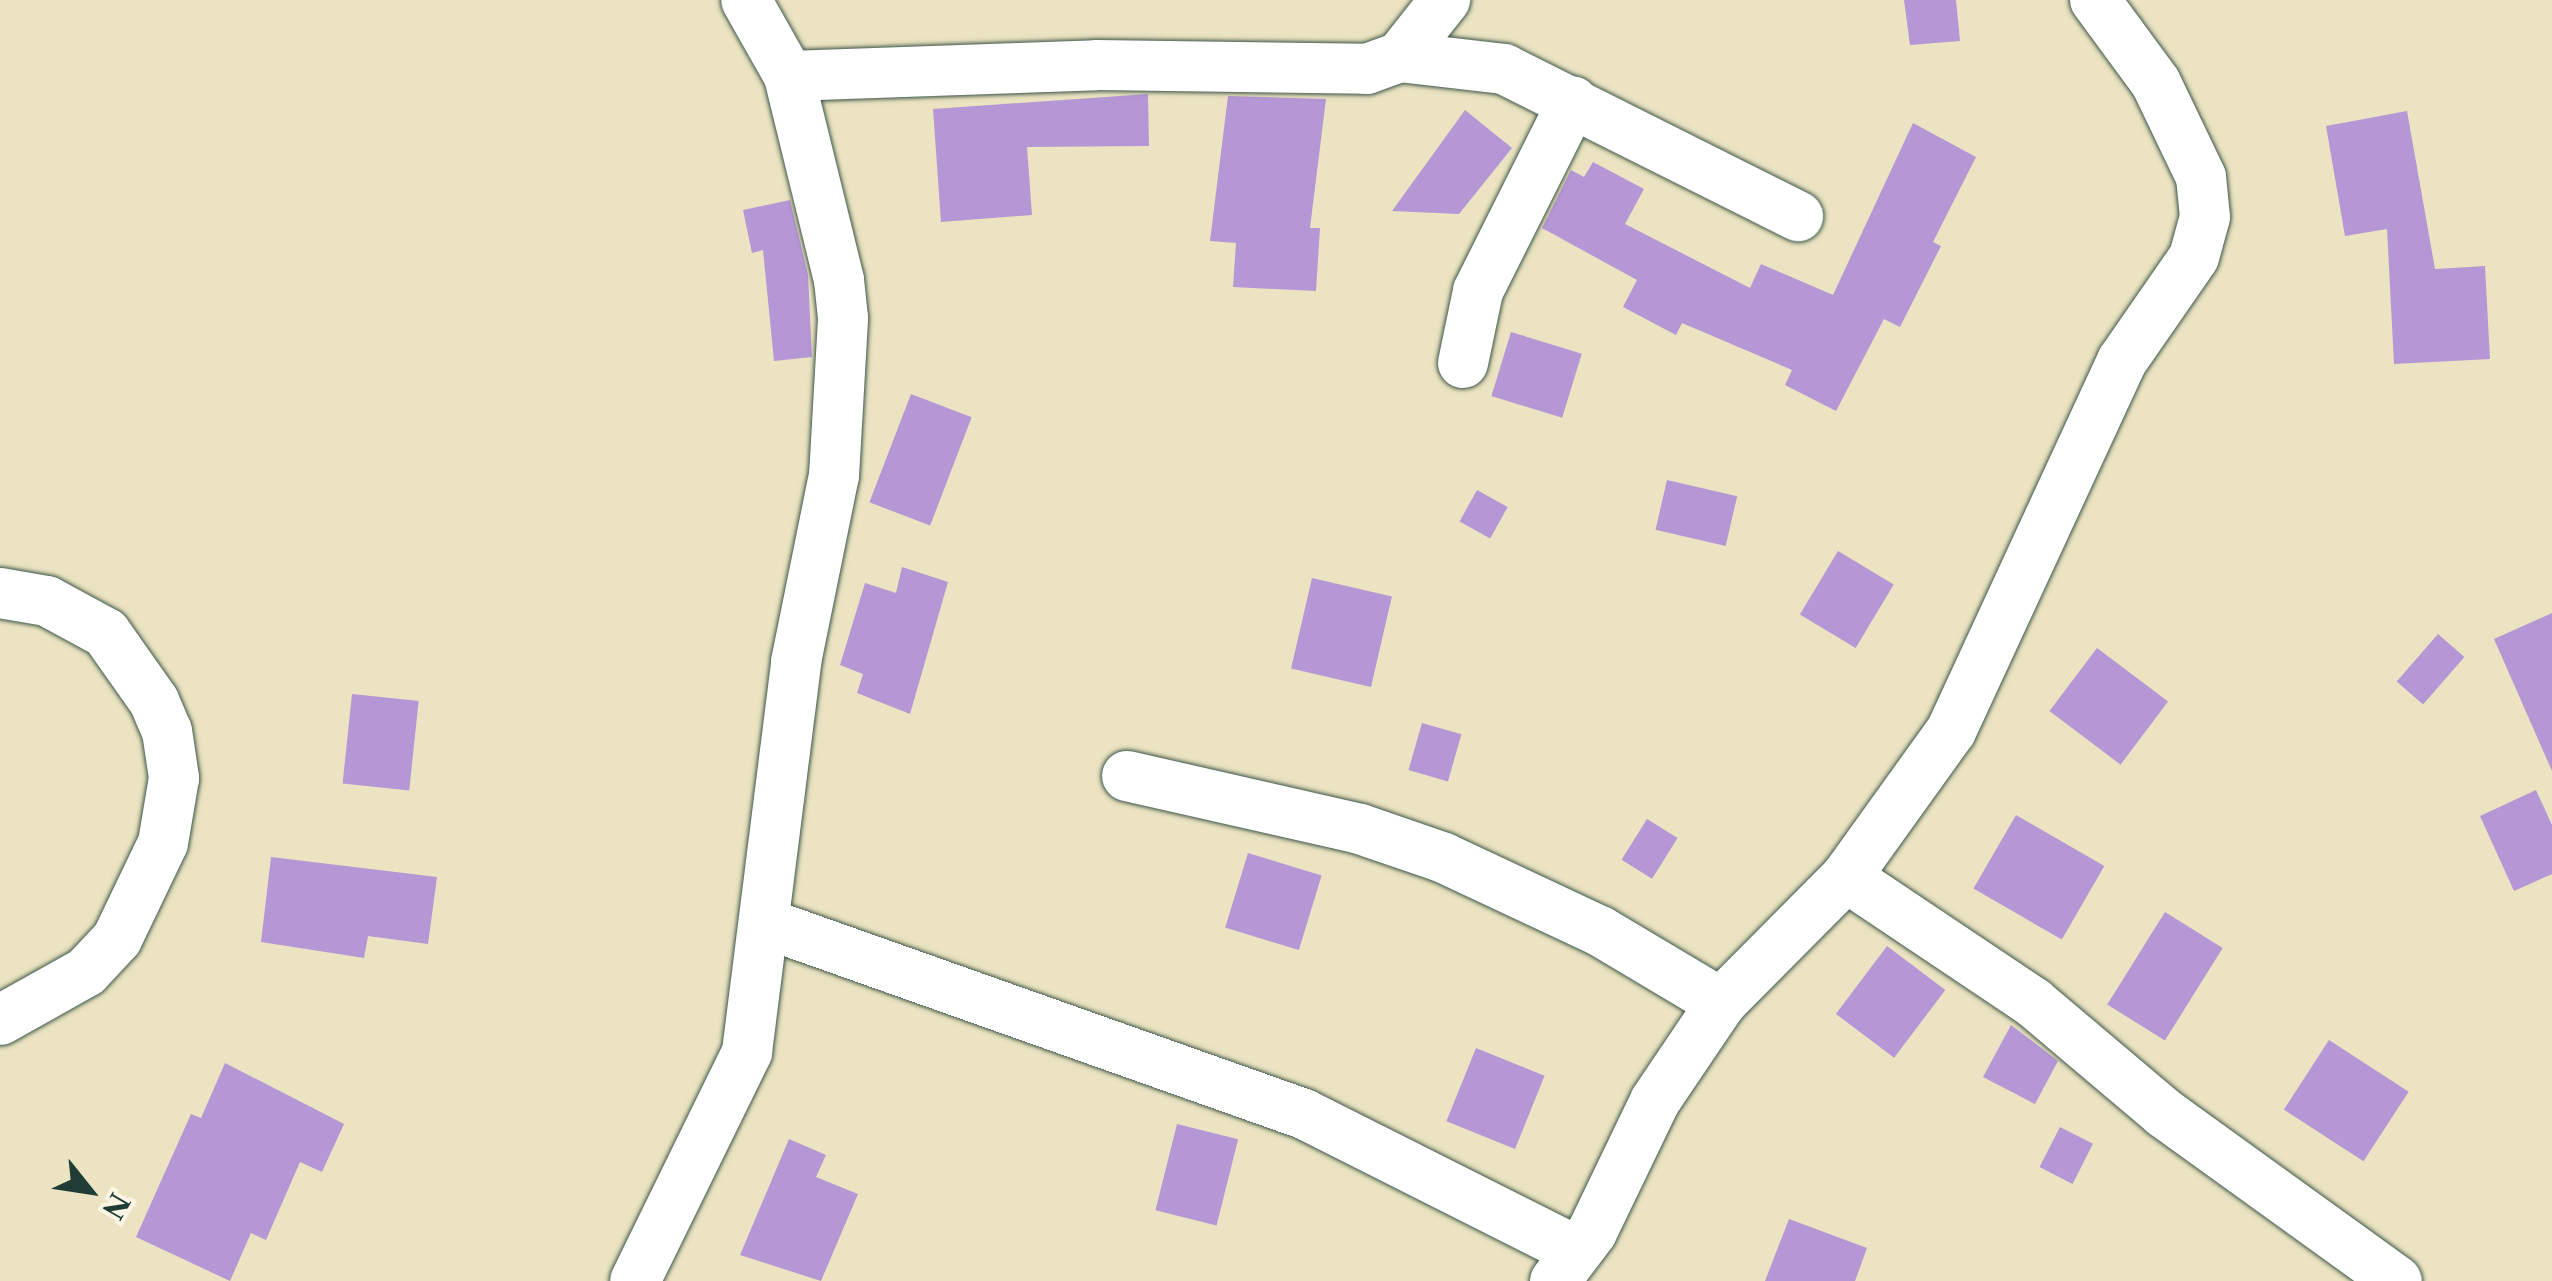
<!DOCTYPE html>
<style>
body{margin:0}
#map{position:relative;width:2552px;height:1281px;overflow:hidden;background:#ebe3c1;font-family:"Libre Caslon Text",serif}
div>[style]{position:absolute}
.building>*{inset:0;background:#b697d5;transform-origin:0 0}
.roads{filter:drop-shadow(0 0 2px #3e5649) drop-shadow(0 0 2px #3e5649)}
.minor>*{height:50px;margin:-25px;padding:0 25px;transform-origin:25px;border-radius:25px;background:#fff}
span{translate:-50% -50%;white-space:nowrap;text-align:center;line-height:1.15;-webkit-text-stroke:8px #fcf5e5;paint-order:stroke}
.north{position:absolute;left:40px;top:1141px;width:100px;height:100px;-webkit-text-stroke:8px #fcf5e5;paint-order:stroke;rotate:120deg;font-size:28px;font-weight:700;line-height:40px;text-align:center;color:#1f3d34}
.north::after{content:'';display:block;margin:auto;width:35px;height:45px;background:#1f3d34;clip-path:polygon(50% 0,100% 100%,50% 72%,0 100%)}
</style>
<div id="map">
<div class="building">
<div style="clip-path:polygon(1904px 0,1956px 0,1960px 41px,1910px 45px)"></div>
<div style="clip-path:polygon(1148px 94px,1149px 146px,1027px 147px,1032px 215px,941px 222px,933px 109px)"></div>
<div style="clip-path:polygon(1228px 96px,1326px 99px,1310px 228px,1320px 228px,1316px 291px,1233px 287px,1236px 243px,1210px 241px)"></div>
<div style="clip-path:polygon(1465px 110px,1512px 148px,1459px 214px,1392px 211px)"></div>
<div style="clip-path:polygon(2407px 111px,2435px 269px,2485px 266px,2490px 359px,2394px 364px,2387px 229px,2345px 236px,2326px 126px)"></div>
<div style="clip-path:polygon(1913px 123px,1976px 157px,1933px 242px,1941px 246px,1900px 327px,1884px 319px,1836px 411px,1785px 385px,1792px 370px,1682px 323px,1676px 335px,1623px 307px,1637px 280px,1542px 228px,1571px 170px,1584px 177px,1593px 162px,1644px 189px,1625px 224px,1750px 288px,1761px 264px,1833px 295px)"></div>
<div style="clip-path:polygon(790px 200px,808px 275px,812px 357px,774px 361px,763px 250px,752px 253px,743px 210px)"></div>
<div style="left:1511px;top:332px;width:74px;height:67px;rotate:17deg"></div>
<div style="left:911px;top:394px;width:65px;height:116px;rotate:21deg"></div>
<div style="left:1667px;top:480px;width:72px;height:51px;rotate:13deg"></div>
<div style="left:1477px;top:490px;width:35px;height:36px;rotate:29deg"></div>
<div style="left:1838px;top:551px;width:65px;height:74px;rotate:31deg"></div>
<div style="clip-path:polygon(902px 567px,948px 582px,910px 714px,857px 693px,863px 674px,840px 665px,865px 583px,896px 593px)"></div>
<div style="left:1312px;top:578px;width:82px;height:93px;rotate:13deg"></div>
<div style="clip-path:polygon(2552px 613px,2552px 771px,2494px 639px)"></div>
<div style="left:2438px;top:634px;width:35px;height:63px;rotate:41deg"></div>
<div style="left:2097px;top:648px;width:89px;height:79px;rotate:37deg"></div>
<div style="left:352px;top:694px;width:67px;height:90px;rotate:6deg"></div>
<div style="left:1422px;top:723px;width:41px;height:49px;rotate:16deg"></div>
<div style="clip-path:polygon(2536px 790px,2552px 825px,2552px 874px,2514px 891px,2480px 816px)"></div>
<div style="left:2016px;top:815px;width:102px;height:85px;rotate:30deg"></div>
<div style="left:1647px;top:819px;width:36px;height:48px;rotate:32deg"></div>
<div style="left:1248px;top:853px;width:77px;height:78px;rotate:17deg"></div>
<div style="clip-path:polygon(271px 857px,437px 877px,428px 944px,368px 936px,364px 958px,261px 942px)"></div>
<div style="left:2165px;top:912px;width:68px;height:109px;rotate:32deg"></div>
<div style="left:1887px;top:946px;width:73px;height:85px;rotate:37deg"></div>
<div style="clip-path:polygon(2011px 1025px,2058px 1061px,2035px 1104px,1983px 1077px)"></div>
<div style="left:2329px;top:1040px;width:95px;height:83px;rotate:33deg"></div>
<div style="left:1476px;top:1048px;width:74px;height:79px;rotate:22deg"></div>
<div style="clip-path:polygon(225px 1063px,344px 1124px,322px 1172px,300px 1162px,266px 1240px,251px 1233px,230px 1281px,136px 1237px,191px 1114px,201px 1118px)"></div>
<div style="left:1177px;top:1124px;width:63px;height:89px;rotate:14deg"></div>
<div style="left:2060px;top:1127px;width:37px;height:45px;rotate:27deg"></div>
<div style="clip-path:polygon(789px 1139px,826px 1155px,816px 1177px,858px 1194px,821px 1281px,740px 1255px)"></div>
<div style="clip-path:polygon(1789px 1219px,1867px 1248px,1855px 1281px,1765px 1281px)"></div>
</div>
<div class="roads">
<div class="minor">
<div style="left:1400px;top:57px;width:105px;rotate:6.6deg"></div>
<div style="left:1504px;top:69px;width:329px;rotate:26.6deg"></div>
<div style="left:789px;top:76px;width:308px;rotate:-2deg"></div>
<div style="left:1097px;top:65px;width:270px;rotate:0.8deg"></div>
<div style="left:1367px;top:69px;width:35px;rotate:-20deg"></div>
<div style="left:1400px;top:57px;width:73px;rotate:-51.7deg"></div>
<div style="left:1463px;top:363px;width:74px;rotate:-78.2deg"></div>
<div style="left:1478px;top:291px;width:212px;rotate:-63.4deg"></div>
<div style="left:0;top:593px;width:48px;rotate:9.7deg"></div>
<div style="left:47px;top:601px;width:67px;rotate:28.5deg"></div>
<div style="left:106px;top:633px;width:83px;rotate:54.8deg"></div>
<div style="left:154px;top:701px;width:33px;rotate:67deg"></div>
<div style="left:167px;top:731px;width:48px;rotate:81.5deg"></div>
<div style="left:174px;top:778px;width:66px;rotate:99.6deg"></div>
<div style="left:163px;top:843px;width:106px;rotate:115.6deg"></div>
<div style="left:117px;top:939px;width:45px;rotate:133.2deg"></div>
<div style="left:86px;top:972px;width:98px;rotate:150.8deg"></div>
<div style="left:1127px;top:776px;width:239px;rotate:12.8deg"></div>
<div style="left:1360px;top:829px;width:89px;rotate:19deg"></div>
<div style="left:1444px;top:858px;width:172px;rotate:25.1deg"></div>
<div style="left:1600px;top:931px;width:141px;rotate:30.8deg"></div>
<div style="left:1846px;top:877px;width:226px;rotate:33.8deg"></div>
<div style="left:2034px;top:1003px;width:170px;rotate:40.2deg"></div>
<div style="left:2164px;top:1113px;width:287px;rotate:35.8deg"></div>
<div style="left:768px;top:924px;width:569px;rotate:19.52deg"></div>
<div style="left:1304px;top:1114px;width:305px;rotate:26.7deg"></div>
<div style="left:635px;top:1281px;width:255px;rotate:-63.9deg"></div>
<div style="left:747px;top:1052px;width:393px;rotate:-82.8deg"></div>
<div style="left:796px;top:662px;width:190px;rotate:-78.5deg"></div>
<div style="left:834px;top:476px;width:158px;rotate:-86.7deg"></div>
<div style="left:843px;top:318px;width:38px;rotate:-96deg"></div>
<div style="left:839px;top:280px;width:210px;rotate:-103.8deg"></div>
<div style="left:789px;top:76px;width:87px;rotate:-119.5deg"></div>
<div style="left:1555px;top:1281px;width:61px;rotate:-52.9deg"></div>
<div style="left:1592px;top:1232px;width:145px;rotate:-64.3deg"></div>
<div style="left:1655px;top:1101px;width:118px;rotate:-56deg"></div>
<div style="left:1721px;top:1003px;width:177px;rotate:-45.2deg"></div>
<div style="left:1846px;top:877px;width:180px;rotate:-54.3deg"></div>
<div style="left:1951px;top:731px;width:408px;rotate:-65.2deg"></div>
<div style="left:2122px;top:361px;width:126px;rotate:-55.3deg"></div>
<div style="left:2194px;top:257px;width:41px;rotate:-74.6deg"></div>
<div style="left:2205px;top:217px;width:40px;rotate:-95.7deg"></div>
<div style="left:2201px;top:177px;width:104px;rotate:-115.6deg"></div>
<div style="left:2156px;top:83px;width:103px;rotate:-126.3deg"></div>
</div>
</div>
<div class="north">N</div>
</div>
